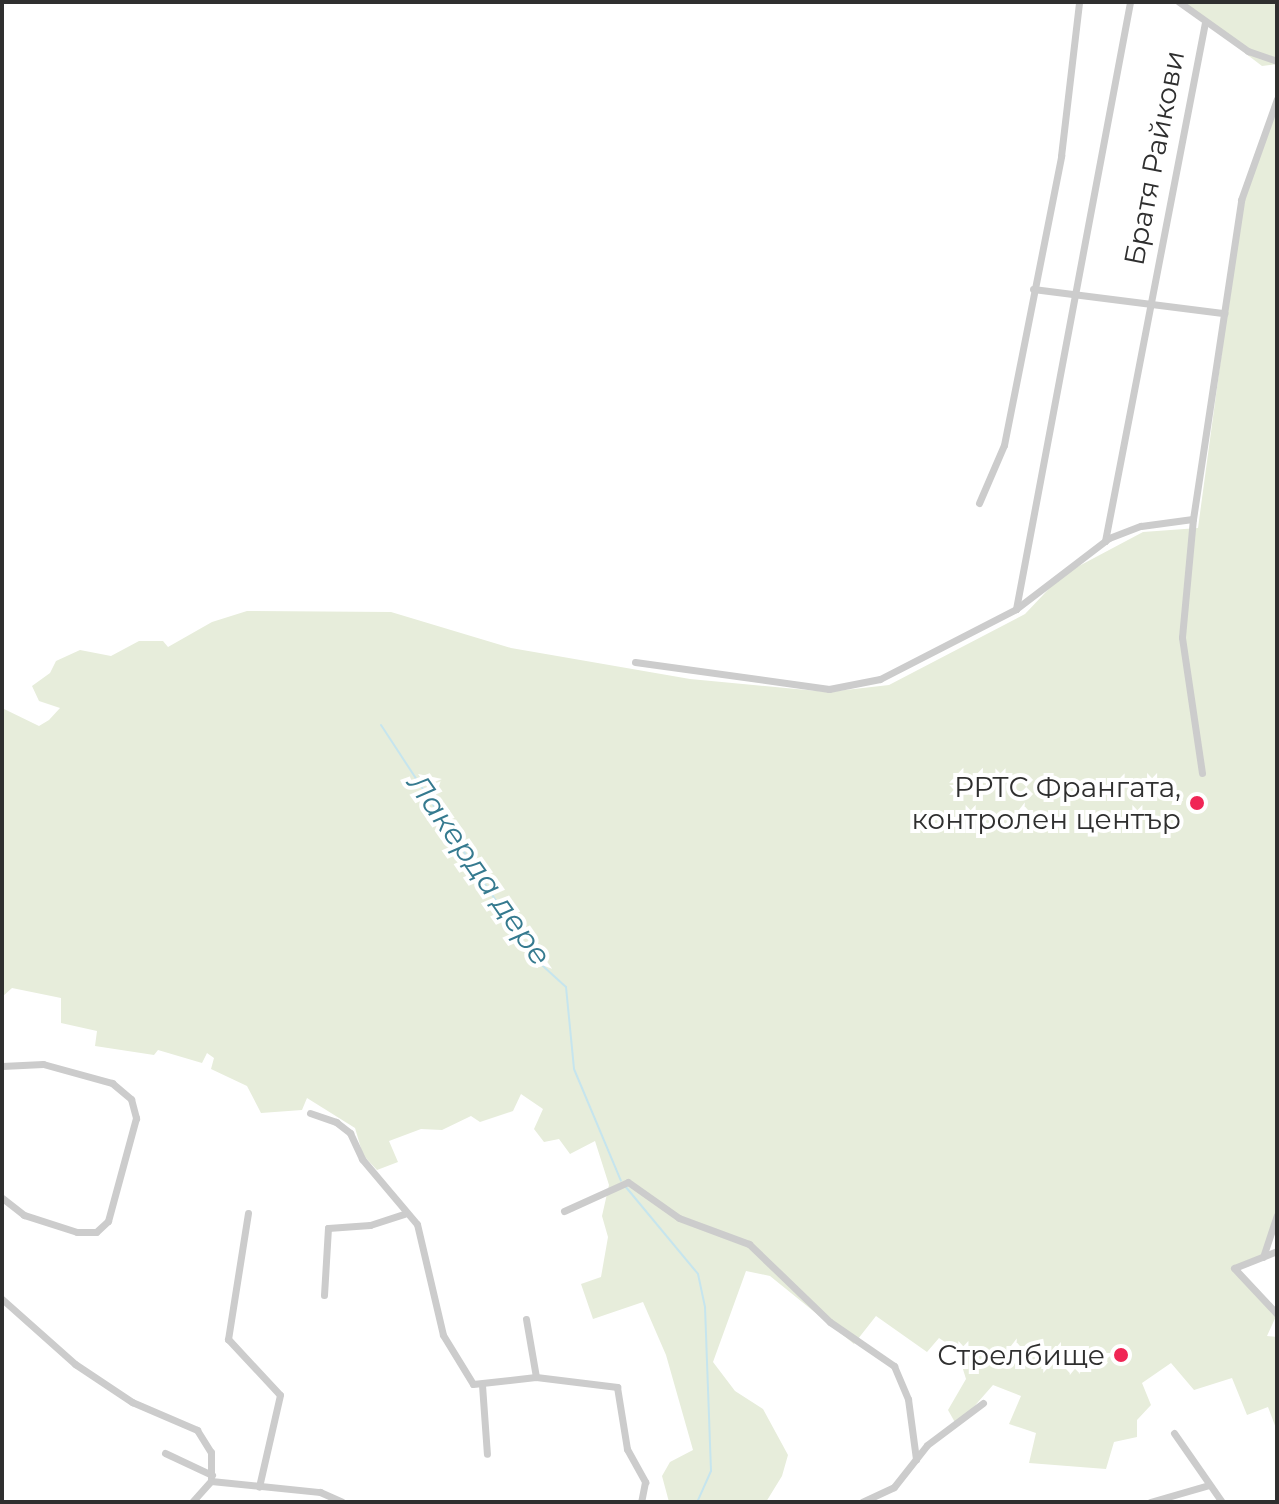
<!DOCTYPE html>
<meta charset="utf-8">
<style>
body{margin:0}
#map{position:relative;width:1279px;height:1504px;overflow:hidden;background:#fff;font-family:Montserrat,sans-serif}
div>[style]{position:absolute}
.green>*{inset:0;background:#e7eddb}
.stream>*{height:2px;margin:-1px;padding:0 1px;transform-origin:1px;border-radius:1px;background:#c6e5ee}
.street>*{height:7px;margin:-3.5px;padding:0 3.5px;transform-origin:3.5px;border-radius:3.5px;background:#ccc}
.dots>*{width:22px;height:22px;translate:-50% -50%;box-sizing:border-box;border:4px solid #fff;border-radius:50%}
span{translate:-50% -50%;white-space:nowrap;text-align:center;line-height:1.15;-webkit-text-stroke:8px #fff;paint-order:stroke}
.street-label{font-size:28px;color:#2f2f2f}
.poi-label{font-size:28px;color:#2f2f2f}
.right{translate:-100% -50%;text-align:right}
.water-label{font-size:30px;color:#357a8f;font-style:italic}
.frame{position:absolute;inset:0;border:4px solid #2f2f2f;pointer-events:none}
</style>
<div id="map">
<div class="green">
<div style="clip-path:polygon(1178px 2px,1277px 2px,1277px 64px,1262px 66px)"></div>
<div style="clip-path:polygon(1277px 108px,1277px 1222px,1263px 1257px,1234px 1268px,1277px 1314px,1267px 1336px,1277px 1337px,1277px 1431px,1268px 1407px,1247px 1415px,1232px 1378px,1194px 1390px,1171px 1363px,1142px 1383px,1151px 1405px,1137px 1420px,1137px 1437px,1114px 1442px,1106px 1469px,1029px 1463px,1036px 1433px,1009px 1424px,1021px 1396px,993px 1385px,957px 1426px,948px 1410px,966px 1379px,957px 1350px,939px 1338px,927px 1352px,876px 1316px,854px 1344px,770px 1276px,746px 1271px,713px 1362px,735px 1391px,763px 1409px,788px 1455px,782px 1476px,766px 1502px,669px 1502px,662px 1476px,670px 1462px,693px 1450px,666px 1355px,643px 1302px,593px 1319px,581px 1284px,601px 1277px,608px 1237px,602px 1216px,609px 1185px,595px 1141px,570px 1154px,559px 1139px,544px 1142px,534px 1129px,543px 1109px,521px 1094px,513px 1111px,480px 1122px,471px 1116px,442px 1130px,421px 1129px,389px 1141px,398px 1162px,377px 1170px,363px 1155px,355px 1128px,307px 1098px,302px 1110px,261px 1113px,247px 1086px,211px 1069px,214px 1058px,207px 1053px,202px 1063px,158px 1050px,154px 1055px,95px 1046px,97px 1031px,61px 1023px,61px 998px,12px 988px,2px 997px,2px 708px,39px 726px,49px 720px,60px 708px,39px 701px,32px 686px,50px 673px,56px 661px,80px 650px,111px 656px,139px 641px,163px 641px,168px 647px,212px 622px,247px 611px,391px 612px,511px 648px,690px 679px,828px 692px,889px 685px,1025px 614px,1062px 575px,1143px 532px,1198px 528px,1242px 203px)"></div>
</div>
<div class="stream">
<div style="left:381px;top:725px;width:276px;rotate:56.8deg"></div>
<div style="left:532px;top:956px;width:46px;rotate:42.4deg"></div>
<div style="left:566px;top:987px;width:82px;rotate:84.4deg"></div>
<div style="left:574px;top:1069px;width:121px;rotate:67.2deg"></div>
<div style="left:625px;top:1186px;width:114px;rotate:50.3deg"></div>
<div style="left:698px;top:1274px;width:34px;rotate:78deg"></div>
<div style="left:705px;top:1307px;width:164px;rotate:87.9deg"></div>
<div style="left:711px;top:1471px;width:34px;rotate:114deg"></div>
</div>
<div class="street">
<div style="left:1179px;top:2px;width:85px;rotate:35.4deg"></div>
<div style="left:1248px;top:51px;width:31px;rotate:19deg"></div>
<div style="left:1033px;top:289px;width:193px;rotate:7.2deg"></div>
<div style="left:979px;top:503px;width:63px;rotate:-66.7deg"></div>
<div style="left:1004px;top:445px;width:295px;rotate:-78.8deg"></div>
<div style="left:1061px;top:156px;width:155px;rotate:-83.3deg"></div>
<div style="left:1105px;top:541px;width:529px;rotate:-79.09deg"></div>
<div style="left:1016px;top:609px;width:618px;rotate:-79.36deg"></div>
<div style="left:635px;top:662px;width:196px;rotate:7.9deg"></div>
<div style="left:829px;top:689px;width:52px;rotate:-11.1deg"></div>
<div style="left:880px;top:679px;width:153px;rotate:-27.2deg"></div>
<div style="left:1016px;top:609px;width:117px;rotate:-37.4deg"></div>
<div style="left:1109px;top:538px;width:34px;rotate:-21deg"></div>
<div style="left:1141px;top:526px;width:52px;rotate:-7.7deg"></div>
<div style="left:1202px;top:773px;width:137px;rotate:-98.4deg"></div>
<div style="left:1182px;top:637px;width:119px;rotate:-84.7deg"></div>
<div style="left:1193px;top:519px;width:323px;rotate:-81.4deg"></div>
<div style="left:1241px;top:200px;width:107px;rotate:-70.4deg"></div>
<div style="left:2px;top:1066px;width:41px;rotate:-2.8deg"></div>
<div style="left:43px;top:1064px;width:72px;rotate:15.4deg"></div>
<div style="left:112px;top:1083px;width:25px;rotate:40deg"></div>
<div style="left:131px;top:1099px;width:20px;rotate:75deg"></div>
<div style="left:136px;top:1118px;width:107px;rotate:105.2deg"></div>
<div style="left:108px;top:1221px;width:16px;rotate:137deg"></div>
<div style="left:96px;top:1232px;width:19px;rotate:180deg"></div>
<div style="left:77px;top:1232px;width:56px;rotate:-162.2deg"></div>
<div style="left:24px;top:1215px;width:28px;rotate:-142deg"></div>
<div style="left:310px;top:1113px;width:28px;rotate:19deg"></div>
<div style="left:336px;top:1122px;width:18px;rotate:38deg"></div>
<div style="left:350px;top:1133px;width:29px;rotate:65deg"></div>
<div style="left:362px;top:1159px;width:85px;rotate:49.8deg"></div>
<div style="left:417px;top:1224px;width:114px;rotate:76.8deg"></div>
<div style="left:443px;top:1335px;width:57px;rotate:58.5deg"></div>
<div style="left:473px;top:1384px;width:63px;rotate:-6.3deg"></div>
<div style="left:536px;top:1377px;width:82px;rotate:7deg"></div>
<div style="left:617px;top:1387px;width:63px;rotate:80.8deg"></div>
<div style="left:627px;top:1449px;width:38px;rotate:61deg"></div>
<div style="left:645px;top:1482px;width:20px;rotate:101deg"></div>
<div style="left:564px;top:1211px;width:70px;rotate:-24.4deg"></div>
<div style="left:628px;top:1182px;width:62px;rotate:35.2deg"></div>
<div style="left:679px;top:1218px;width:75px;rotate:20.4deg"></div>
<div style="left:749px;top:1244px;width:112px;rotate:43.9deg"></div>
<div style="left:830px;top:1322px;width:78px;rotate:34.5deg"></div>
<div style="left:894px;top:1366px;width:36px;rotate:67deg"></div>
<div style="left:908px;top:1399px;width:61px;rotate:82.4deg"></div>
<div style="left:248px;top:1213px;width:128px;rotate:99deg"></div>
<div style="left:228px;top:1339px;width:76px;rotate:47.1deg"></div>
<div style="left:280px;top:1395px;width:94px;rotate:102.9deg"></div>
<div style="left:1277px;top:1251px;width:46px;rotate:158.4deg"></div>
<div style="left:1234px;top:1268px;width:63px;rotate:46.9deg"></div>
<div style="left:1263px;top:1257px;width:44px;rotate:-71.6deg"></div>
<div style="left:324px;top:1295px;width:67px;rotate:-86.6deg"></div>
<div style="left:328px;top:1228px;width:42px;rotate:-4.1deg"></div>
<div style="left:370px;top:1225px;width:36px;rotate:-18deg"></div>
<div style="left:2px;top:1299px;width:98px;rotate:41.7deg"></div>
<div style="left:75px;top:1364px;width:69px;rotate:33.7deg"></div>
<div style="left:132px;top:1402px;width:71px;rotate:23.3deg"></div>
<div style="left:197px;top:1430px;width:26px;rotate:58deg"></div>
<div style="left:211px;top:1452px;width:29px;rotate:90deg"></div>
<div style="left:211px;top:1481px;width:110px;rotate:5.8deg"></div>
<div style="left:320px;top:1492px;width:24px;rotate:24deg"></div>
<div style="left:526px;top:1319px;width:59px;rotate:80.2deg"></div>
<div style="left:482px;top:1385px;width:69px;rotate:85.9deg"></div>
<div style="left:1174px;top:1433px;width:84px;rotate:55.2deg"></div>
<div style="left:165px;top:1453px;width:52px;rotate:25.1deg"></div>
<div style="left:192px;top:1502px;width:28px;rotate:-48deg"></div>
<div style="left:862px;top:1502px;width:35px;rotate:-25deg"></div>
<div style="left:894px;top:1487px;width:53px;rotate:-51.8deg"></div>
<div style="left:927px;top:1445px;width:70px;rotate:-36.9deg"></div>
<div style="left:1150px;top:1502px;width:61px;rotate:-16.1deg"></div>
</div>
<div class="dots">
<div style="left:1197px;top:803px;background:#f02655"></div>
<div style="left:1121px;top:1355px;background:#f02655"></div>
</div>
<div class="street-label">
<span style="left:1154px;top:158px;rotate:-79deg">Братя Райкови</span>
</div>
<div class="poi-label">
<span class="right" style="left:1181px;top:803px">РРТС Франгата,<br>контролен център</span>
<span class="right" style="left:1105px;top:1355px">Стрелбище</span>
</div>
<div class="water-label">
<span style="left:479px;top:870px;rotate:55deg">Лакерда дере</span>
</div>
<div class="frame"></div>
</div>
